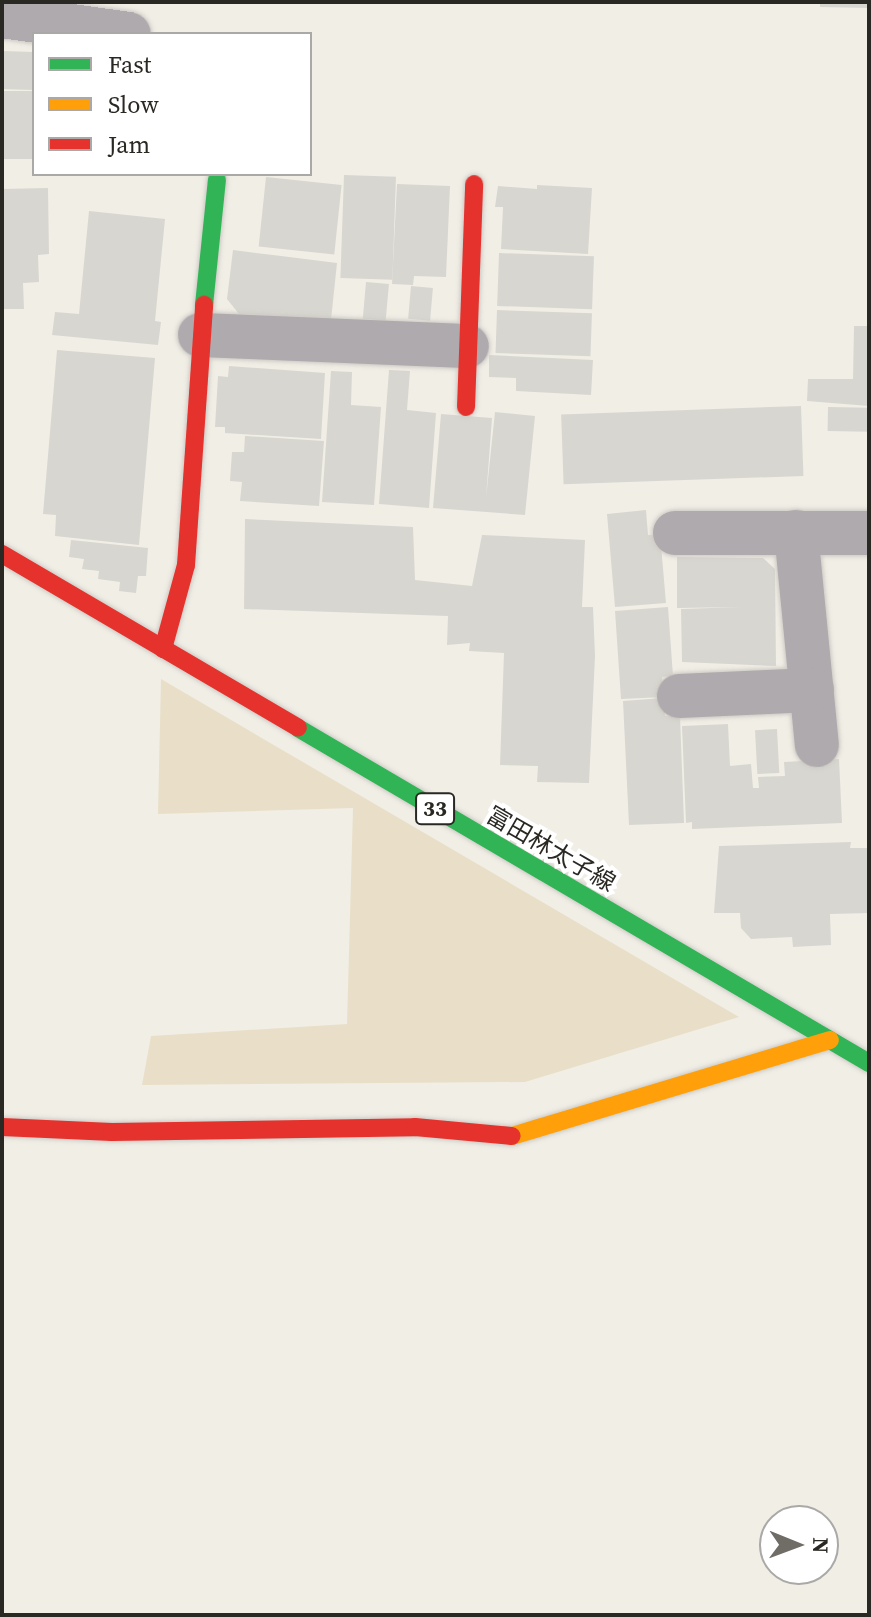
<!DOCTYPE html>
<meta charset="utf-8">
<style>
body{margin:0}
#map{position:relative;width:871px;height:1617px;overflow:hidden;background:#f1eee6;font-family:"Source Serif 4","Noto Sans JP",serif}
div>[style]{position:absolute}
.green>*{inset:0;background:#e9dfc8}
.building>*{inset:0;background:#d8d6d0;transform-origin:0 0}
.roads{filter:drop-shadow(0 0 2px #cccac4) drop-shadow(0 0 2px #cccac4)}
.street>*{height:44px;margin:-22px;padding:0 22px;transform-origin:22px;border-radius:22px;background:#aeaaad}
.fast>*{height:18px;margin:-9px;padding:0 9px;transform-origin:9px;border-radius:9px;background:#30b455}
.slow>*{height:18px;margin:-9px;padding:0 9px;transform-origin:9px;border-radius:9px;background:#ff9f0a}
.jam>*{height:18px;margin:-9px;padding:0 9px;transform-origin:9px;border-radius:9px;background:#e5322d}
span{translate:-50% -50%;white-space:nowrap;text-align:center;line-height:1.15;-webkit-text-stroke:8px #fff;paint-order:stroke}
.shield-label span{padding:2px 6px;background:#fff;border:2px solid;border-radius:6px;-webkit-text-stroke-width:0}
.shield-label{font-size:22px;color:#2a2823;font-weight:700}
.street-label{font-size:24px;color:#2a2823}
.frame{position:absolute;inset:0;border:4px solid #2a2823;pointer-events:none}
.legend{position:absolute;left:32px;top:32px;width:280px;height:144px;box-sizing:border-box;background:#fff;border:2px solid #aaa9a7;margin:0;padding:10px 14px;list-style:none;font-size:24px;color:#2a2823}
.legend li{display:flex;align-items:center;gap:16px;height:40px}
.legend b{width:40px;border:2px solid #aaa9a7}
.north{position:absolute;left:759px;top:1505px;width:80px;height:80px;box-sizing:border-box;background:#fff;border:2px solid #aaa9a7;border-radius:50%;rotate:91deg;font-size:22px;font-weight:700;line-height:32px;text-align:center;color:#2a2823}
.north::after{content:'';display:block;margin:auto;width:28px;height:36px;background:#706d67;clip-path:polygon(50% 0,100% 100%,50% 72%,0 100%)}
</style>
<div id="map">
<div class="green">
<div style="clip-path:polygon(161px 679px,739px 1017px,525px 1082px,142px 1085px,151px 1036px,347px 1024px,353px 808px,158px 814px)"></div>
</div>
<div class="building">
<div style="clip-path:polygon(820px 2px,869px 2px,869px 8px,820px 7px)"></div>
<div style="left:2px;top:51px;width:32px;height:38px;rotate:2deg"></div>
<div style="left:2px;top:91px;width:32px;height:68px"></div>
<div style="left:344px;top:175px;width:52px;height:103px;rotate:2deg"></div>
<div style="left:266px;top:177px;width:76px;height:70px;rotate:6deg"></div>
<div style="clip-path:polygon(397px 184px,450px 186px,446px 277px,414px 276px,413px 285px,392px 284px)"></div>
<div style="clip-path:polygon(537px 185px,592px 188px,588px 254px,501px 249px,503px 207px,495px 207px,498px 186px,537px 189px)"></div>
<div style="clip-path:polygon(48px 188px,49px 254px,38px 255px,39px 282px,23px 283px,24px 309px,2px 309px,2px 189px)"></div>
<div style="clip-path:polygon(89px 211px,165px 219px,155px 321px,161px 322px,158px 345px,52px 335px,55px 312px,79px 314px)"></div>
<div style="clip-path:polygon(233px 250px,337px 263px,331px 320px,239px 314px,227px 299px)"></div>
<div style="left:499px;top:253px;width:95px;height:53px;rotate:2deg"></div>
<div style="left:366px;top:282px;width:23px;height:37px;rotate:5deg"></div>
<div style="left:411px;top:286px;width:22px;height:33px;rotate:5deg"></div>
<div style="left:497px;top:310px;width:95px;height:43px;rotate:2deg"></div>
<div style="clip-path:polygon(854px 326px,869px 326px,869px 406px,807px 401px,808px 379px,853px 379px)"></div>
<div style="clip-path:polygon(57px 350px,155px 358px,139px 545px,55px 536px,56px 515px,43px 514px)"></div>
<div style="clip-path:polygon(489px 355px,593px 360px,591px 395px,516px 391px,516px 378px,489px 377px)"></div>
<div style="clip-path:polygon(229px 366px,325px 373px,321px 439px,225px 433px,225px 427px,215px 427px,218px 376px,228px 377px)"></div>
<div style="clip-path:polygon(389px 370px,410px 371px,407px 410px,436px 413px,429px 508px,379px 504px)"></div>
<div style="clip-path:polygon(331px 371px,352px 372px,351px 405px,381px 407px,374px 505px,322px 502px)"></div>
<div style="left:801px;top:406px;width:70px;height:240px;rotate:88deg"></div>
<div style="left:828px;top:407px;width:41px;height:24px;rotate:1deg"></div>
<div style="clip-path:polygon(495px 412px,535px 416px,525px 515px,433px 508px,441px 414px,492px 418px,486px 498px)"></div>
<div style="clip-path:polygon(245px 436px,324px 441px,319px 506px,240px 501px,242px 482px,230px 481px,232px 452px,244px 452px)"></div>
<div style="clip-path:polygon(646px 510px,648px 535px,660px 534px,666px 603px,615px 607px,607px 514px)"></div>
<div style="clip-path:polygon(245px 519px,413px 527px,415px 580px,472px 586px,482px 535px,585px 540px,582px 607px,593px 607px,595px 656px,589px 783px,537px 782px,538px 766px,500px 765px,504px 653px,469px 651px,470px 643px,447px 645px,448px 616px,244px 609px)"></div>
<div style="clip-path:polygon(71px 540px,148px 548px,146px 576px,138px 576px,136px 593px,119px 591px,120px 582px,98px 579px,99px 571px,82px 569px,84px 559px,69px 557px)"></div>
<div style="clip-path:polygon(677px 557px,763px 558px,775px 569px,776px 666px,682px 662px,681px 609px,741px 607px,677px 608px)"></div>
<div style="clip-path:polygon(668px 607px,673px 676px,662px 677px,663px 697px,621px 699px,615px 611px)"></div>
<div style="clip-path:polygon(663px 698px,665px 716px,680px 716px,684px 823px,629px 825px,623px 701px)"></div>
<div style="clip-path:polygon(728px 724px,730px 766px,751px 764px,753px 788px,759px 788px,758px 777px,785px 776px,784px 762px,839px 759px,842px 823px,692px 829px,692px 822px,686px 823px,682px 726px)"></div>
<div style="left:777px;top:729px;width:44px;height:22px;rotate:87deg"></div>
<div style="clip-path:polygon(851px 842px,850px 848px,869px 848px,869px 913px,830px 914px,831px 945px,793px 947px,792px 937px,751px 939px,741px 928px,740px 913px,714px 913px,719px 846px)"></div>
</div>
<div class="roads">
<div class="street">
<div style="left:2px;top:16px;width:128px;rotate:8.1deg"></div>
<div style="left:200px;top:335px;width:267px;rotate:2.4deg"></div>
<div style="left:796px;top:532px;width:214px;rotate:84.4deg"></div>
<div style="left:675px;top:533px;width:194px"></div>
<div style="left:679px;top:696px;width:133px;rotate:-2.6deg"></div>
</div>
<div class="fast">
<div style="left:204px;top:305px;width:126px;rotate:-84.1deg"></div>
<div style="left:298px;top:728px;width:662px;rotate:30.4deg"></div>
</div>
<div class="slow">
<div style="left:512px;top:1136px;width:332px;rotate:-16.8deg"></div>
</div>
<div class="jam">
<div style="left:466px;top:407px;width:223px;rotate:-87.9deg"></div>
<div style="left:2px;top:554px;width:343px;rotate:30.4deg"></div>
<div style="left:163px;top:649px;width:87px;rotate:-74.7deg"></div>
<div style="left:186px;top:565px;width:261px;rotate:-86deg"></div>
<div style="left:2px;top:1127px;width:110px;rotate:2.6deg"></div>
<div style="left:112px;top:1132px;width:303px;rotate:-0.9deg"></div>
<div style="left:415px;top:1127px;width:97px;rotate:5.3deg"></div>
</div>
</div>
<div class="shield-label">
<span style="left:435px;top:809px">33</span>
</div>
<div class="street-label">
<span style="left:551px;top:849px;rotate:30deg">富田林太子線</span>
</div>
<div class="frame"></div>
<ul class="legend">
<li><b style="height:10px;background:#30b455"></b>Fast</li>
<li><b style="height:10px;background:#ff9f0a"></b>Slow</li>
<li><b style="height:10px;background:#e5322d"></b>Jam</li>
</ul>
<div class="north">N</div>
</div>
